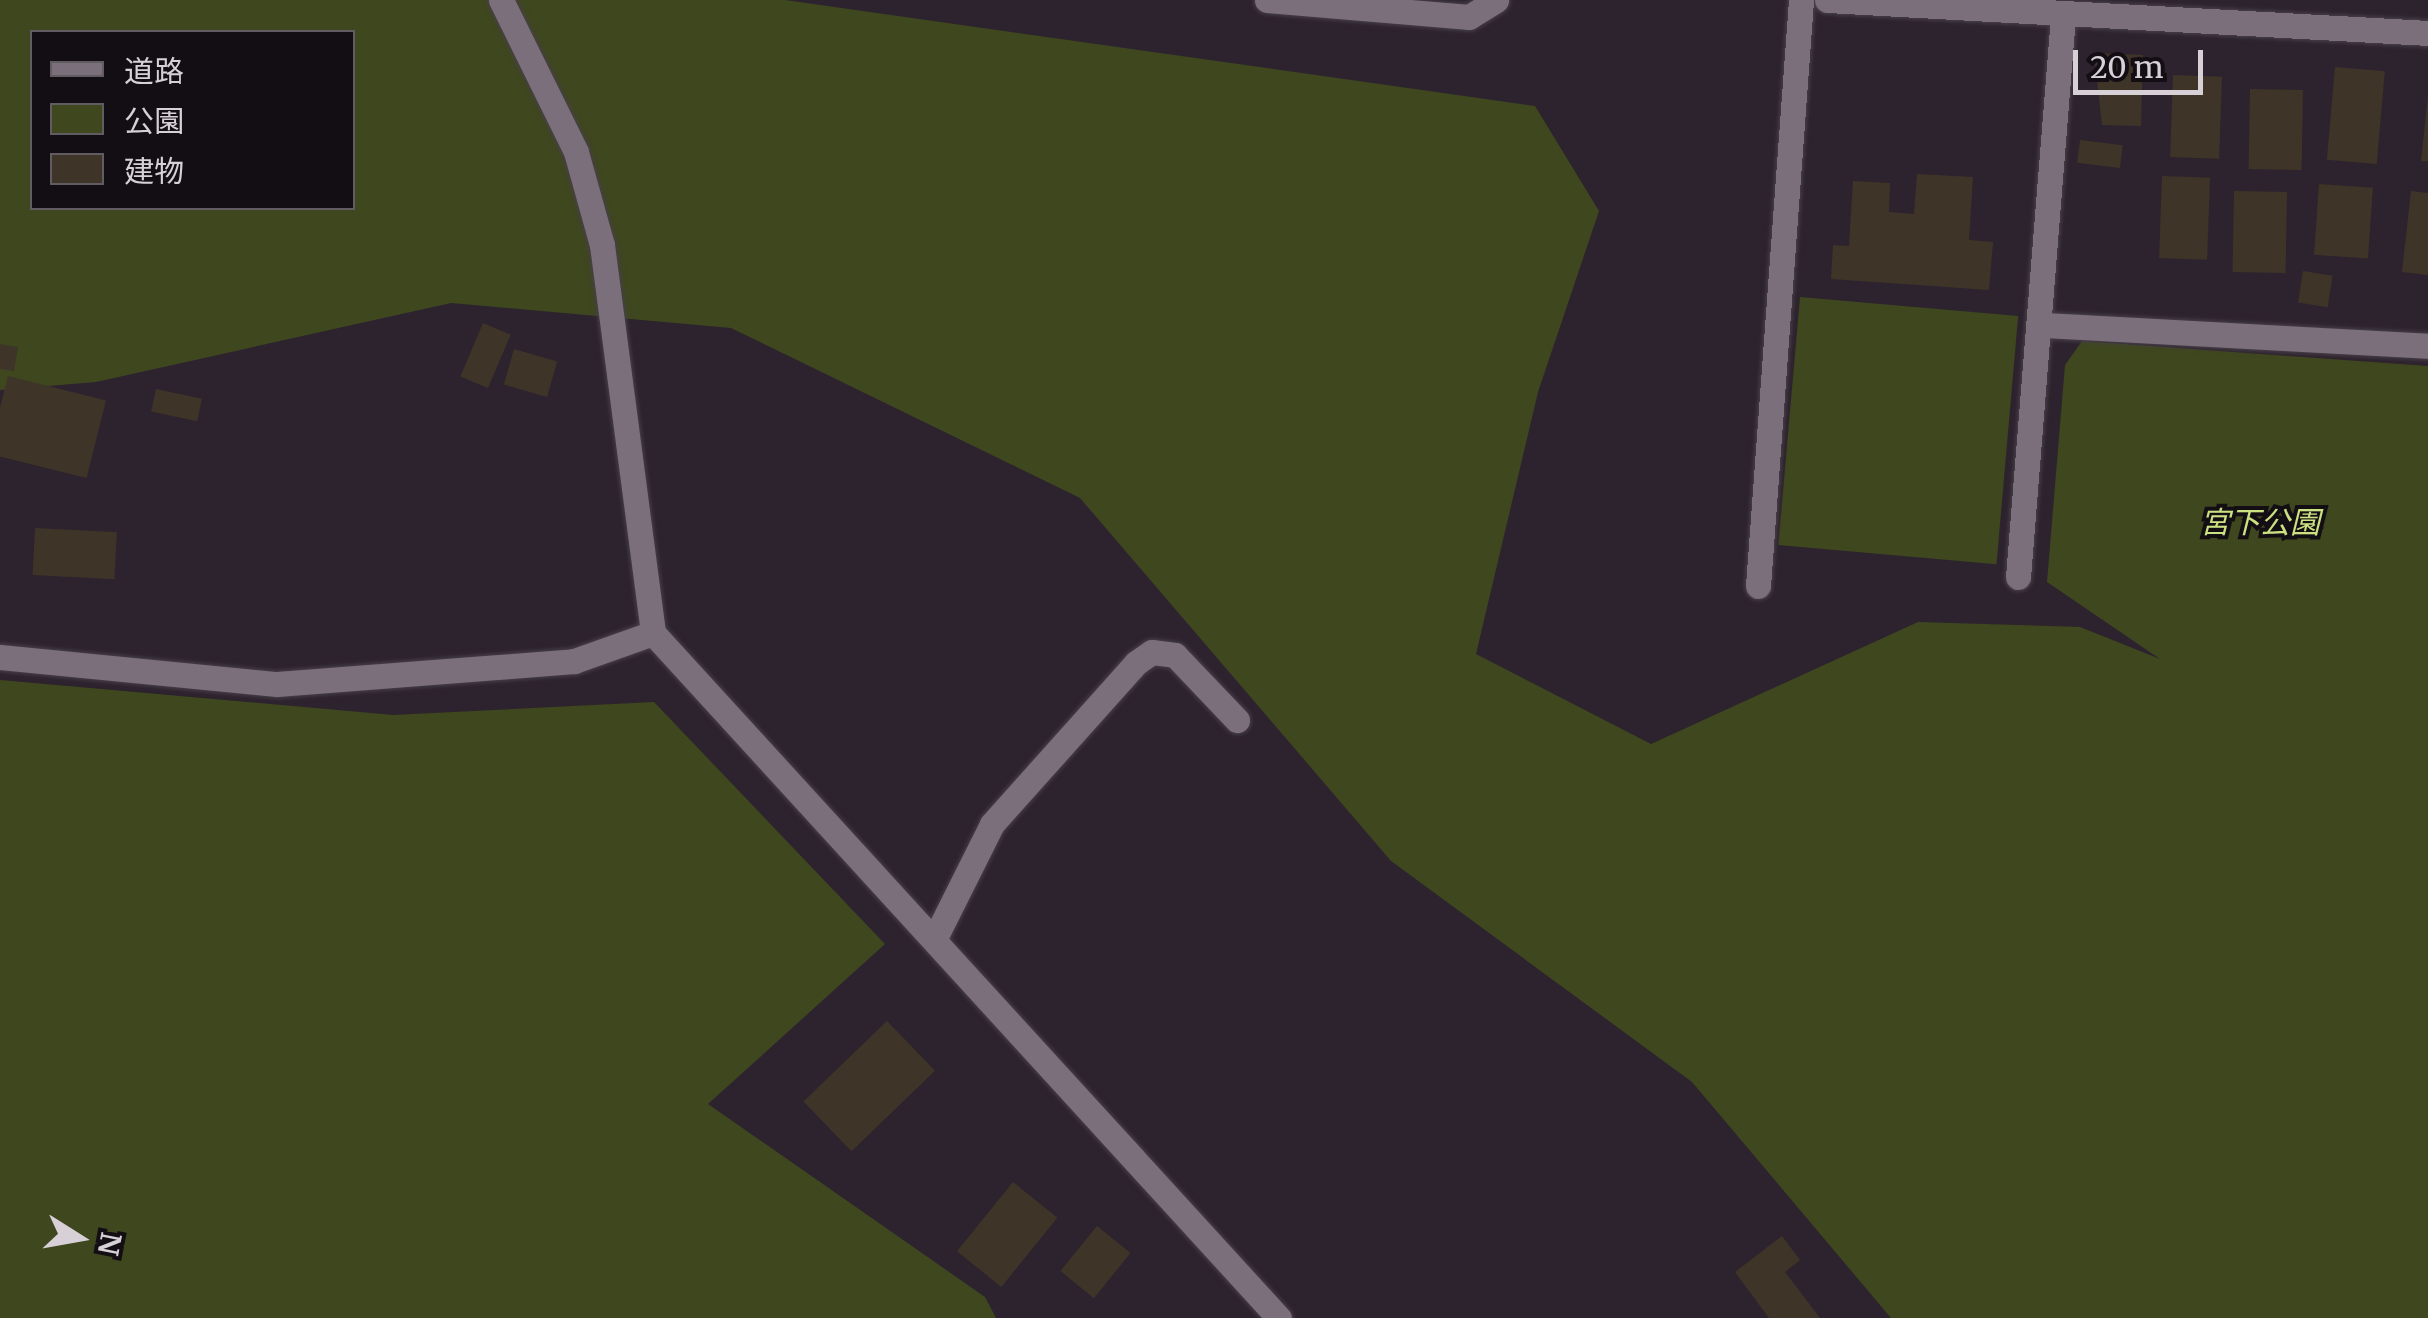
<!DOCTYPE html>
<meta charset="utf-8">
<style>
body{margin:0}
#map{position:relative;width:2428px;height:1318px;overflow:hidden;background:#2d232e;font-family:Merriweather,"Noto Sans JP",serif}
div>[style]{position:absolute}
.green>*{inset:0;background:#3f471f;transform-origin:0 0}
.building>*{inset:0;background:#3e3528;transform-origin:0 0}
.roads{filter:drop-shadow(0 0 2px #473f48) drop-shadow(0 0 2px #473f48)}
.minor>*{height:25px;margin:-12.5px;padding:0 12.5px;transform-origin:12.5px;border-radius:12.5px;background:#7b6f7c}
span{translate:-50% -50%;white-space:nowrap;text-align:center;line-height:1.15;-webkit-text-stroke:8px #130e13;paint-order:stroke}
.park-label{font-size:30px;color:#cce180;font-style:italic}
.legend{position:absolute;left:30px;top:30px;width:325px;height:180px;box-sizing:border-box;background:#130e13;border:2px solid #615c61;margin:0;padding:12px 18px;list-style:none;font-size:30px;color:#d7d0d7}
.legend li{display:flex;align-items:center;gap:20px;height:50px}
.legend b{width:50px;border:2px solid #615c61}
.north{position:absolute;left:30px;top:1188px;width:100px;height:100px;-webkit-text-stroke:8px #130e13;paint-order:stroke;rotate:101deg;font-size:28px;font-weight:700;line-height:40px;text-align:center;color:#d7d0d7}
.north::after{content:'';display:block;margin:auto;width:35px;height:45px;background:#d7d0d7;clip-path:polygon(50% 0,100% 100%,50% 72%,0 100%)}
.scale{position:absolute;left:2073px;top:50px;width:130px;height:45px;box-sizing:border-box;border:5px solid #d7d0d7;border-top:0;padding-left:12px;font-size:30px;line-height:35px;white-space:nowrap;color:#d7d0d7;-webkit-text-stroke:8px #130e13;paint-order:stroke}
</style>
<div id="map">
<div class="green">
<div style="clip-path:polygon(evenodd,0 0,785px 0,1535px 106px,1599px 211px,1538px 392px,1476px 654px,1651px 744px,1918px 622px,2080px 627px,2160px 659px,2047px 582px,2065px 365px,2082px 341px,2428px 366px,2428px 1318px,1891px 1318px,1692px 1082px,1391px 861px,1080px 498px,731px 328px,451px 303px,96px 382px,0 390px,0 0,32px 32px,352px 32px,352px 208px,32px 208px,32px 32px)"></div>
<div style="left:1800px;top:297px;width:219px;height:249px;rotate:5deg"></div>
<div style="clip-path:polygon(0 680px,393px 715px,654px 702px,885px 944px,708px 1104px,985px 1297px,996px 1318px,0 1318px)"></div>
</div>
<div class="building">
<div style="clip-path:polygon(2094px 53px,2143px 55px,2141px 126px,2102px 125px)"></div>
<div style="left:2335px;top:67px;width:50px;height:93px;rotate:5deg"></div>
<div style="left:2173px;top:75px;width:49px;height:82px;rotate:2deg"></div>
<div style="left:2250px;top:89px;width:53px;height:80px;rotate:1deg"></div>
<div style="clip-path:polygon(2428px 95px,2428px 161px,2421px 161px)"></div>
<div style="left:2080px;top:140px;width:43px;height:23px;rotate:7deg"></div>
<div style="clip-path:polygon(1917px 174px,1973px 177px,1969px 240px,1993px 242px,1989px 290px,1831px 279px,1833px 245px,1849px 246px,1853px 181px,1890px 183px,1889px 212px,1914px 214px)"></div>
<div style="left:2162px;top:176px;width:48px;height:82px;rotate:2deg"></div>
<div style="left:2319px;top:184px;width:54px;height:71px;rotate:4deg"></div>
<div style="left:2234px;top:191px;width:53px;height:81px;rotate:1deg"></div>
<div style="clip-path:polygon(2411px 191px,2428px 193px,2428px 275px,2402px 272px)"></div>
<div style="left:2303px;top:271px;width:30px;height:32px;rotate:9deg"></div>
<div style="left:483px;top:323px;width:30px;height:58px;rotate:23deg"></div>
<div style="clip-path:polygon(0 344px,18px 347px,14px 371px,0 369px)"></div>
<div style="left:514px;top:349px;width:45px;height:37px;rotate:16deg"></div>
<div style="left:8px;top:376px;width:101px;height:80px;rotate:14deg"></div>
<div style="left:156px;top:389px;width:47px;height:23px;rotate:12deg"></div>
<div style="left:35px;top:528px;width:82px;height:47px;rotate:3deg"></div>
<div style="left:887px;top:1021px;width:69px;height:116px;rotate:46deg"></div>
<div style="left:1013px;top:1182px;width:57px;height:89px;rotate:39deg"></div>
<div style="left:1097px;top:1226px;width:43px;height:58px;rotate:39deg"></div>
<div style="clip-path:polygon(1782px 1236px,1800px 1260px,1785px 1272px,1820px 1318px,1769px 1318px,1735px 1272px)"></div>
</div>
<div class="roads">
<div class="minor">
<div style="left:501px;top:0;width:169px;rotate:63.7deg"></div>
<div style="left:576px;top:152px;width:97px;rotate:74.4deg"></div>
<div style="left:602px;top:245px;width:391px;rotate:82.5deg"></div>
<div style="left:653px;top:633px;width:928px;rotate:47.58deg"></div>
<div style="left:1267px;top:0;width:203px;rotate:4.8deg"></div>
<div style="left:1469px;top:17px;width:32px;rotate:-32deg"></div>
<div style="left:1827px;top:0;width:602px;rotate:3.14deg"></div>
<div style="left:2043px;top:325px;width:386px;rotate:3.1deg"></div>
<div style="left:2018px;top:577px;width:562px;rotate:-85.41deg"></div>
<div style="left:1758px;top:586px;width:588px;rotate:-85.8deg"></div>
<div style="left:0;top:657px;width:278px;rotate:5.6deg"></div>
<div style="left:277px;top:684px;width:298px;rotate:-4.4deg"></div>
<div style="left:574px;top:661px;width:84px;rotate:-19.5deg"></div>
<div style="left:936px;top:936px;width:125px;rotate:-63.4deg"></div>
<div style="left:992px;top:824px;width:216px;rotate:-48.2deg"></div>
<div style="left:1136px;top:663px;width:19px;rotate:-35deg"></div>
<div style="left:1152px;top:652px;width:23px;rotate:7deg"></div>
<div style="left:1175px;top:655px;width:90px;rotate:46.4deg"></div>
</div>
</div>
<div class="park-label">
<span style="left:2260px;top:522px">宮下公園</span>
</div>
<ul class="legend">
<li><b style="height:12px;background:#7b6f7c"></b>道路</li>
<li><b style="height:28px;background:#3f471f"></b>公園</li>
<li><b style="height:28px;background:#3e3528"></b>建物</li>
</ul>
<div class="north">N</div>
<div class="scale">20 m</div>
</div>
